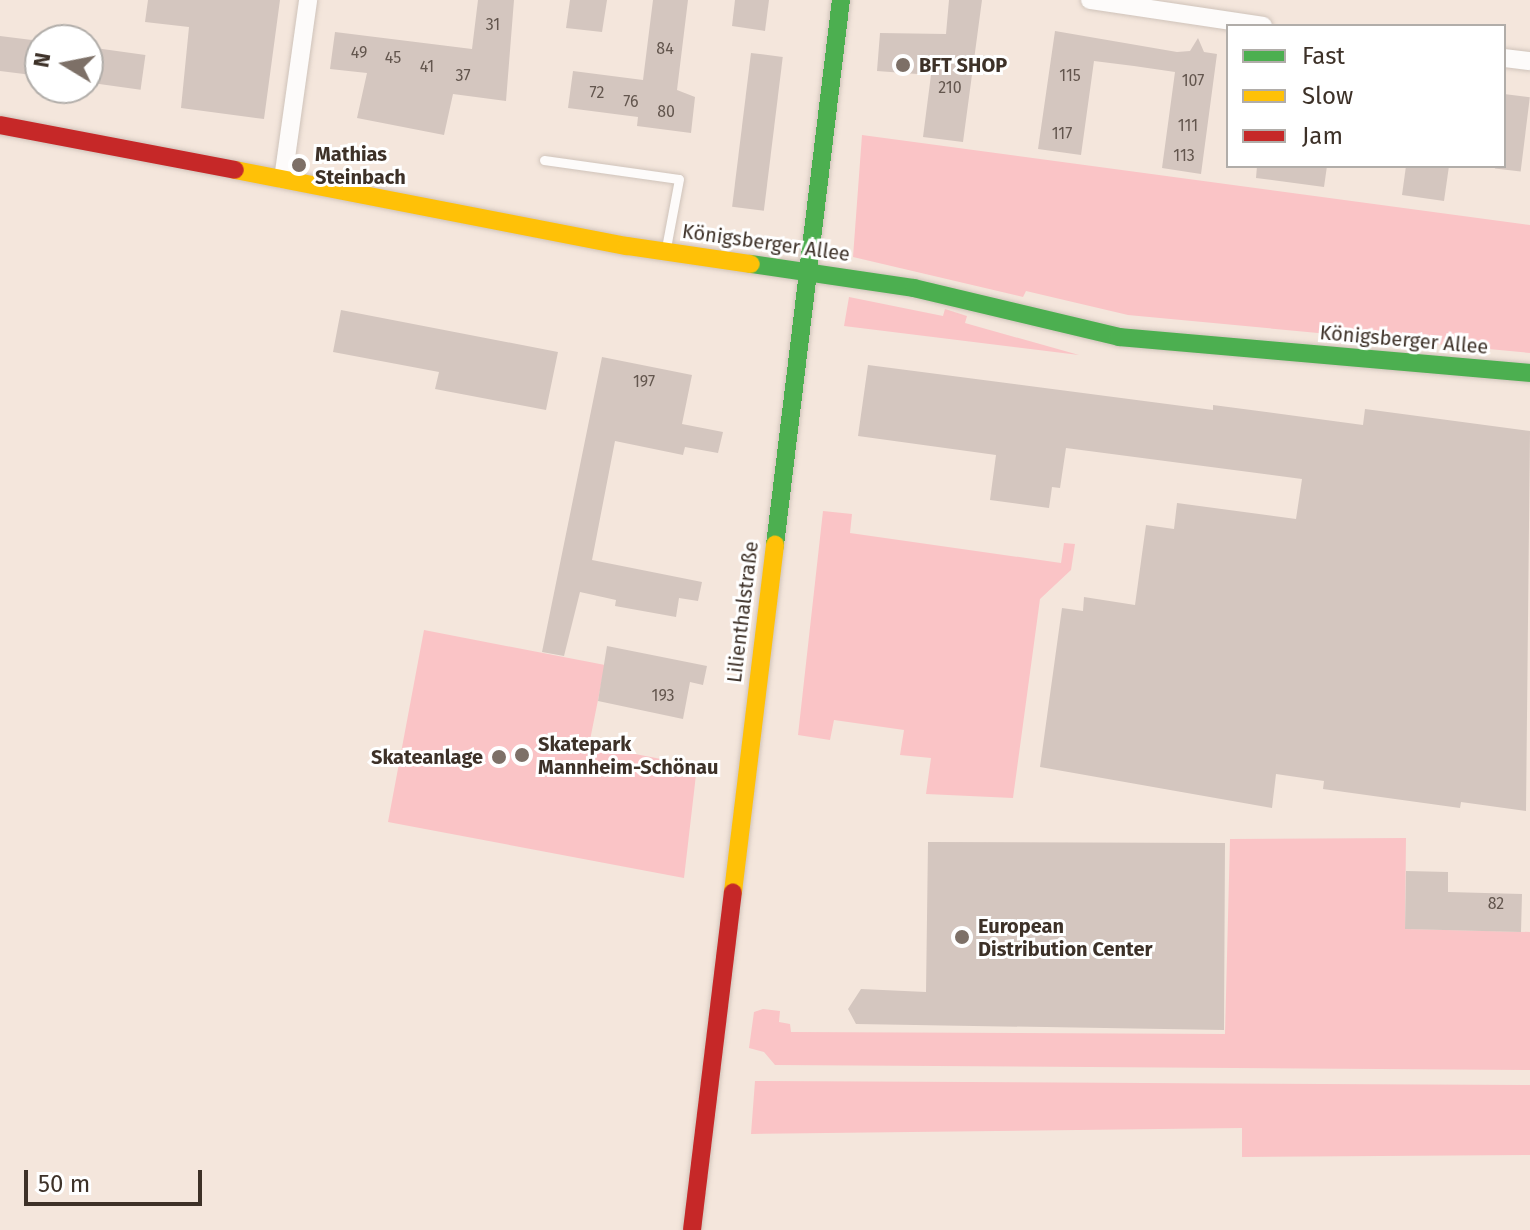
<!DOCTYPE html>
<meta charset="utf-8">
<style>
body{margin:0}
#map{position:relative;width:1530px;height:1230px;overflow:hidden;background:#f4e6dc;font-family:"Fira Sans",sans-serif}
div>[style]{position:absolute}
.green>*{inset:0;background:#fac4c6}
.building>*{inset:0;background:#d4c6bf;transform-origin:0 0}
.roads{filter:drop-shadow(0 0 2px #cfc3ba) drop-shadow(0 0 2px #cfc3ba)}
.lane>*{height:9px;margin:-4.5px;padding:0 4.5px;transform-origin:4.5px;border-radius:4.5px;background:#fdfbfa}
.street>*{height:18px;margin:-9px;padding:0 9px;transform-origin:9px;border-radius:9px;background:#fdfbfa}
.fast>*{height:18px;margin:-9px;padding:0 9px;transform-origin:9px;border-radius:9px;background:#4caf50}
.slow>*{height:18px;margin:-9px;padding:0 9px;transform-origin:9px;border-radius:9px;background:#ffc107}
.jam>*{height:18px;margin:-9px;padding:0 9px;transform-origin:9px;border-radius:9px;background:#c62828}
.dots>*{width:22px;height:22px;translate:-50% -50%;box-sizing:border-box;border:4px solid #fff;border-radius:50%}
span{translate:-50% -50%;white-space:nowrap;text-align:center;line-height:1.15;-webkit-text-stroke:6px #fff;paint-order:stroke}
.number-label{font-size:16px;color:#63564e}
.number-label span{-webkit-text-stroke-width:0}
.poi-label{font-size:20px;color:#3d3128;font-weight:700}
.left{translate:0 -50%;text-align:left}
.right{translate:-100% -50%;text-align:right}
.street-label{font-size:20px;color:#3d3128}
.legend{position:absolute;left:1226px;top:24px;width:280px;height:144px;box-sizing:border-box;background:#fff;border:2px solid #b1ada9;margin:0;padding:10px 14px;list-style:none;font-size:24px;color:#3d3128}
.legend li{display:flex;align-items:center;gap:16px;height:40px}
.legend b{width:40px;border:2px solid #b1ada9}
.north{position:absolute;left:24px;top:24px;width:80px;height:80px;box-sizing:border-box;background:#fff;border:2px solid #b1ada9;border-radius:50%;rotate:280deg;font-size:22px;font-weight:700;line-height:32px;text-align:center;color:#3d3128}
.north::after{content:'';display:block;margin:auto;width:28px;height:36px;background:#7d7067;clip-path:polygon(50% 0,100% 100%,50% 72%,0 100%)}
.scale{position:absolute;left:24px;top:1170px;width:178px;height:36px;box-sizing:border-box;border:4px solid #3d3128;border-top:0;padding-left:10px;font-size:24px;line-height:28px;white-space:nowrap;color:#3d3128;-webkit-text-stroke:6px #fff;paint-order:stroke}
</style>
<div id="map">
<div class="green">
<div style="clip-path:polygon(862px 135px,1530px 225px,1530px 353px,1128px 315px,1026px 291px,1023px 297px,853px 257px)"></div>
<div style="clip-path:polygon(849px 297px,943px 316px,945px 309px,967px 316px,965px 323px,1079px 355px,844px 326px)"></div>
<div style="clip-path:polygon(823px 511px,852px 514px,850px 533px,1061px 563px,1064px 543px,1075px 544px,1071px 570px,1040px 599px,1013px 798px,926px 794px,931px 758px,900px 755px,904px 730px,834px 720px,830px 740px,798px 735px)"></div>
<div style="clip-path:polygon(424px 630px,605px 665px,589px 745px,697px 766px,684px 878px,388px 822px)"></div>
<div style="clip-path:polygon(1406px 838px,1405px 929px,1530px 932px,1530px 1070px,775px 1065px,764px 1052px,749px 1048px,754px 1012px,763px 1009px,780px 1011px,779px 1022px,790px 1024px,791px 1032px,1225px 1034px,1230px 839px)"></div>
<div style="clip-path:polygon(755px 1081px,1530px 1085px,1530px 1155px,1242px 1157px,1242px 1128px,751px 1134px)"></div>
</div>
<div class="building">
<div style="clip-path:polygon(148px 0,280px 0,264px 119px,181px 108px,189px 27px,145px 22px)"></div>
<div style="clip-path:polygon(478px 0,514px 0,506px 101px,453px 94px,444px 135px,357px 118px,367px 73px,330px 69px,335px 32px,472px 49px)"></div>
<div style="clip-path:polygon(570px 0,607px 0,602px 32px,566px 28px)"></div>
<div style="clip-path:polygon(653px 0,688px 0,677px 90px,695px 97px,691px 133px,637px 126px,638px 117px,568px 108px,573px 71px,643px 80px)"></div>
<div style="clip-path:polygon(735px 0,769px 0,765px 31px,732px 26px)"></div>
<div style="clip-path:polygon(949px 0,982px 0,963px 142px,923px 137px,931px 75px,877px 71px,880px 33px,946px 34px)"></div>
<div style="clip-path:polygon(1055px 31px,1177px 52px,1190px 51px,1198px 38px,1204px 52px,1217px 54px,1201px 174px,1162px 168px,1175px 72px,1134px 66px,1094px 61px,1081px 155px,1038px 149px)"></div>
<div style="clip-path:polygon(0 36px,40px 41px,40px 76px,0 71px)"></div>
<div style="left:88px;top:47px;width:58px;height:35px;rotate:8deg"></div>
<div style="left:751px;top:53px;width:32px;height:155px;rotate:7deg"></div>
<div style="left:1504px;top:94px;width:26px;height:75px;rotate:7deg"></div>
<div style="clip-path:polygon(1257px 166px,1327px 166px,1324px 187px,1256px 178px)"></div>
<div style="clip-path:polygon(1406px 166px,1449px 166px,1444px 201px,1402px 195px)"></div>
<div style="clip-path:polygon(341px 310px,558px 352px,546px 410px,435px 389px,439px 372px,333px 352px)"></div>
<div style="clip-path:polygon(602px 357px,692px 375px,682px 424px,723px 432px,718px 453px,685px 447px,683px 455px,615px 441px,592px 560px,702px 582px,698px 601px,679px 598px,676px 617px,615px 606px,616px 600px,580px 592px,564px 656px,542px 652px)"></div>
<div style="clip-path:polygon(868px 365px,1213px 410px,1213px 405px,1363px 425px,1365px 409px,1530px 431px,1526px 811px,1461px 802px,1460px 808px,1323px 789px,1324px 781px,1276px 774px,1272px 808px,1040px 767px,1062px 608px,1083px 611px,1084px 597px,1135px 605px,1146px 525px,1174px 529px,1177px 503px,1296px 519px,1302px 479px,1066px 448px,1060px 488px,1052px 487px,1049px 508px,990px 500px,996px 455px,858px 436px)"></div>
<div style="clip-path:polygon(607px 646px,707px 666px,703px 685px,690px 682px,683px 719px,598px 701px)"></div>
<div style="clip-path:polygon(928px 842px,1225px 843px,1224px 1030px,856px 1024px,848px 1009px,861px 989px,926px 992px)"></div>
<div style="clip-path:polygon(1406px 871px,1448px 872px,1448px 892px,1522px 894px,1521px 932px,1405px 929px)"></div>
</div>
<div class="roads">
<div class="lane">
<div style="left:544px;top:160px;width:136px;rotate:8deg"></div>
<div style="left:679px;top:179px;width:70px;rotate:100.7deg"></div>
</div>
<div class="street">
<div style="left:1090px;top:0;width:175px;rotate:8.5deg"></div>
<div style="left:1504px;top:58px;width:26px;rotate:7deg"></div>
<div style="left:283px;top:179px;width:181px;rotate:-82deg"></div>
</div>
<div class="fast">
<div style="left:751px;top:264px;width:165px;rotate:8.4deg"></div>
<div style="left:914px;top:288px;width:211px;rotate:13.4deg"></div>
<div style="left:1119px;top:337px;width:413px;rotate:5deg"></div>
<div style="left:775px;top:545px;width:549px;rotate:-83.1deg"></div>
</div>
<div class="slow">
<div style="left:235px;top:170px;width:399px;rotate:11deg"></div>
<div style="left:627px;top:246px;width:125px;rotate:8.3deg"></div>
<div style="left:733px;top:892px;width:350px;rotate:-83.1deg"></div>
</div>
<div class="jam">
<div style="left:0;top:125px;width:239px;rotate:10.8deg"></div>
<div style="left:692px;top:1230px;width:340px;rotate:-83.1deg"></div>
</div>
</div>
<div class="dots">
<div style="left:903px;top:65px;background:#7d7067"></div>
<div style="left:299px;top:165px;background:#7d7067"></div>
<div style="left:522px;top:755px;background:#7d7067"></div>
<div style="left:499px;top:757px;background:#7d7067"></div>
<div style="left:962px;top:937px;background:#7d7067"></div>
</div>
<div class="number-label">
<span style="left:493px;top:25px">31</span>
<span style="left:665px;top:49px">84</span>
<span style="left:359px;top:53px">49</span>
<span style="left:393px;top:58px">45</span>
<span style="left:427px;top:67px">41</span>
<span style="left:463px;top:76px">37</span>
<span style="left:1070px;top:76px">115</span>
<span style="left:1193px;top:81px">107</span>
<span style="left:950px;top:88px">210</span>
<span style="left:597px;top:93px">72</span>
<span style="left:631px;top:102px">76</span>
<span style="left:666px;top:112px">80</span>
<span style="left:1188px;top:126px">111</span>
<span style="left:1062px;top:134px">117</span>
<span style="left:1184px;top:156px">113</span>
<span style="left:644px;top:382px">197</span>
<span style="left:663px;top:696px">193</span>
<span style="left:1496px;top:904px">82</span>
</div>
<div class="poi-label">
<span class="left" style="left:919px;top:65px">BFT SHOP</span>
<span class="left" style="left:315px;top:166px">Mathias<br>Steinbach</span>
<span class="left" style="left:538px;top:756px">Skatepark<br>Mannheim-Schönau</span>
<span class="right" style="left:483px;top:757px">Skateanlage</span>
<span class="left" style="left:978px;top:938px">European<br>Distribution Center</span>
</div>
<div class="street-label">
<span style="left:766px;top:243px;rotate:8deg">Königsberger Allee</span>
<span style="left:1404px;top:340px;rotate:5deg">Königsberger Allee</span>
<span style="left:743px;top:612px;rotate:-83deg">Lilienthalstraße</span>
</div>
<ul class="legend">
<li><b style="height:10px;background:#4caf50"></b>Fast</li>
<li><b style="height:10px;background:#ffc107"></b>Slow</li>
<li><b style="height:10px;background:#c62828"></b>Jam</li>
</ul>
<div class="north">N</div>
<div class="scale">50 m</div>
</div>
